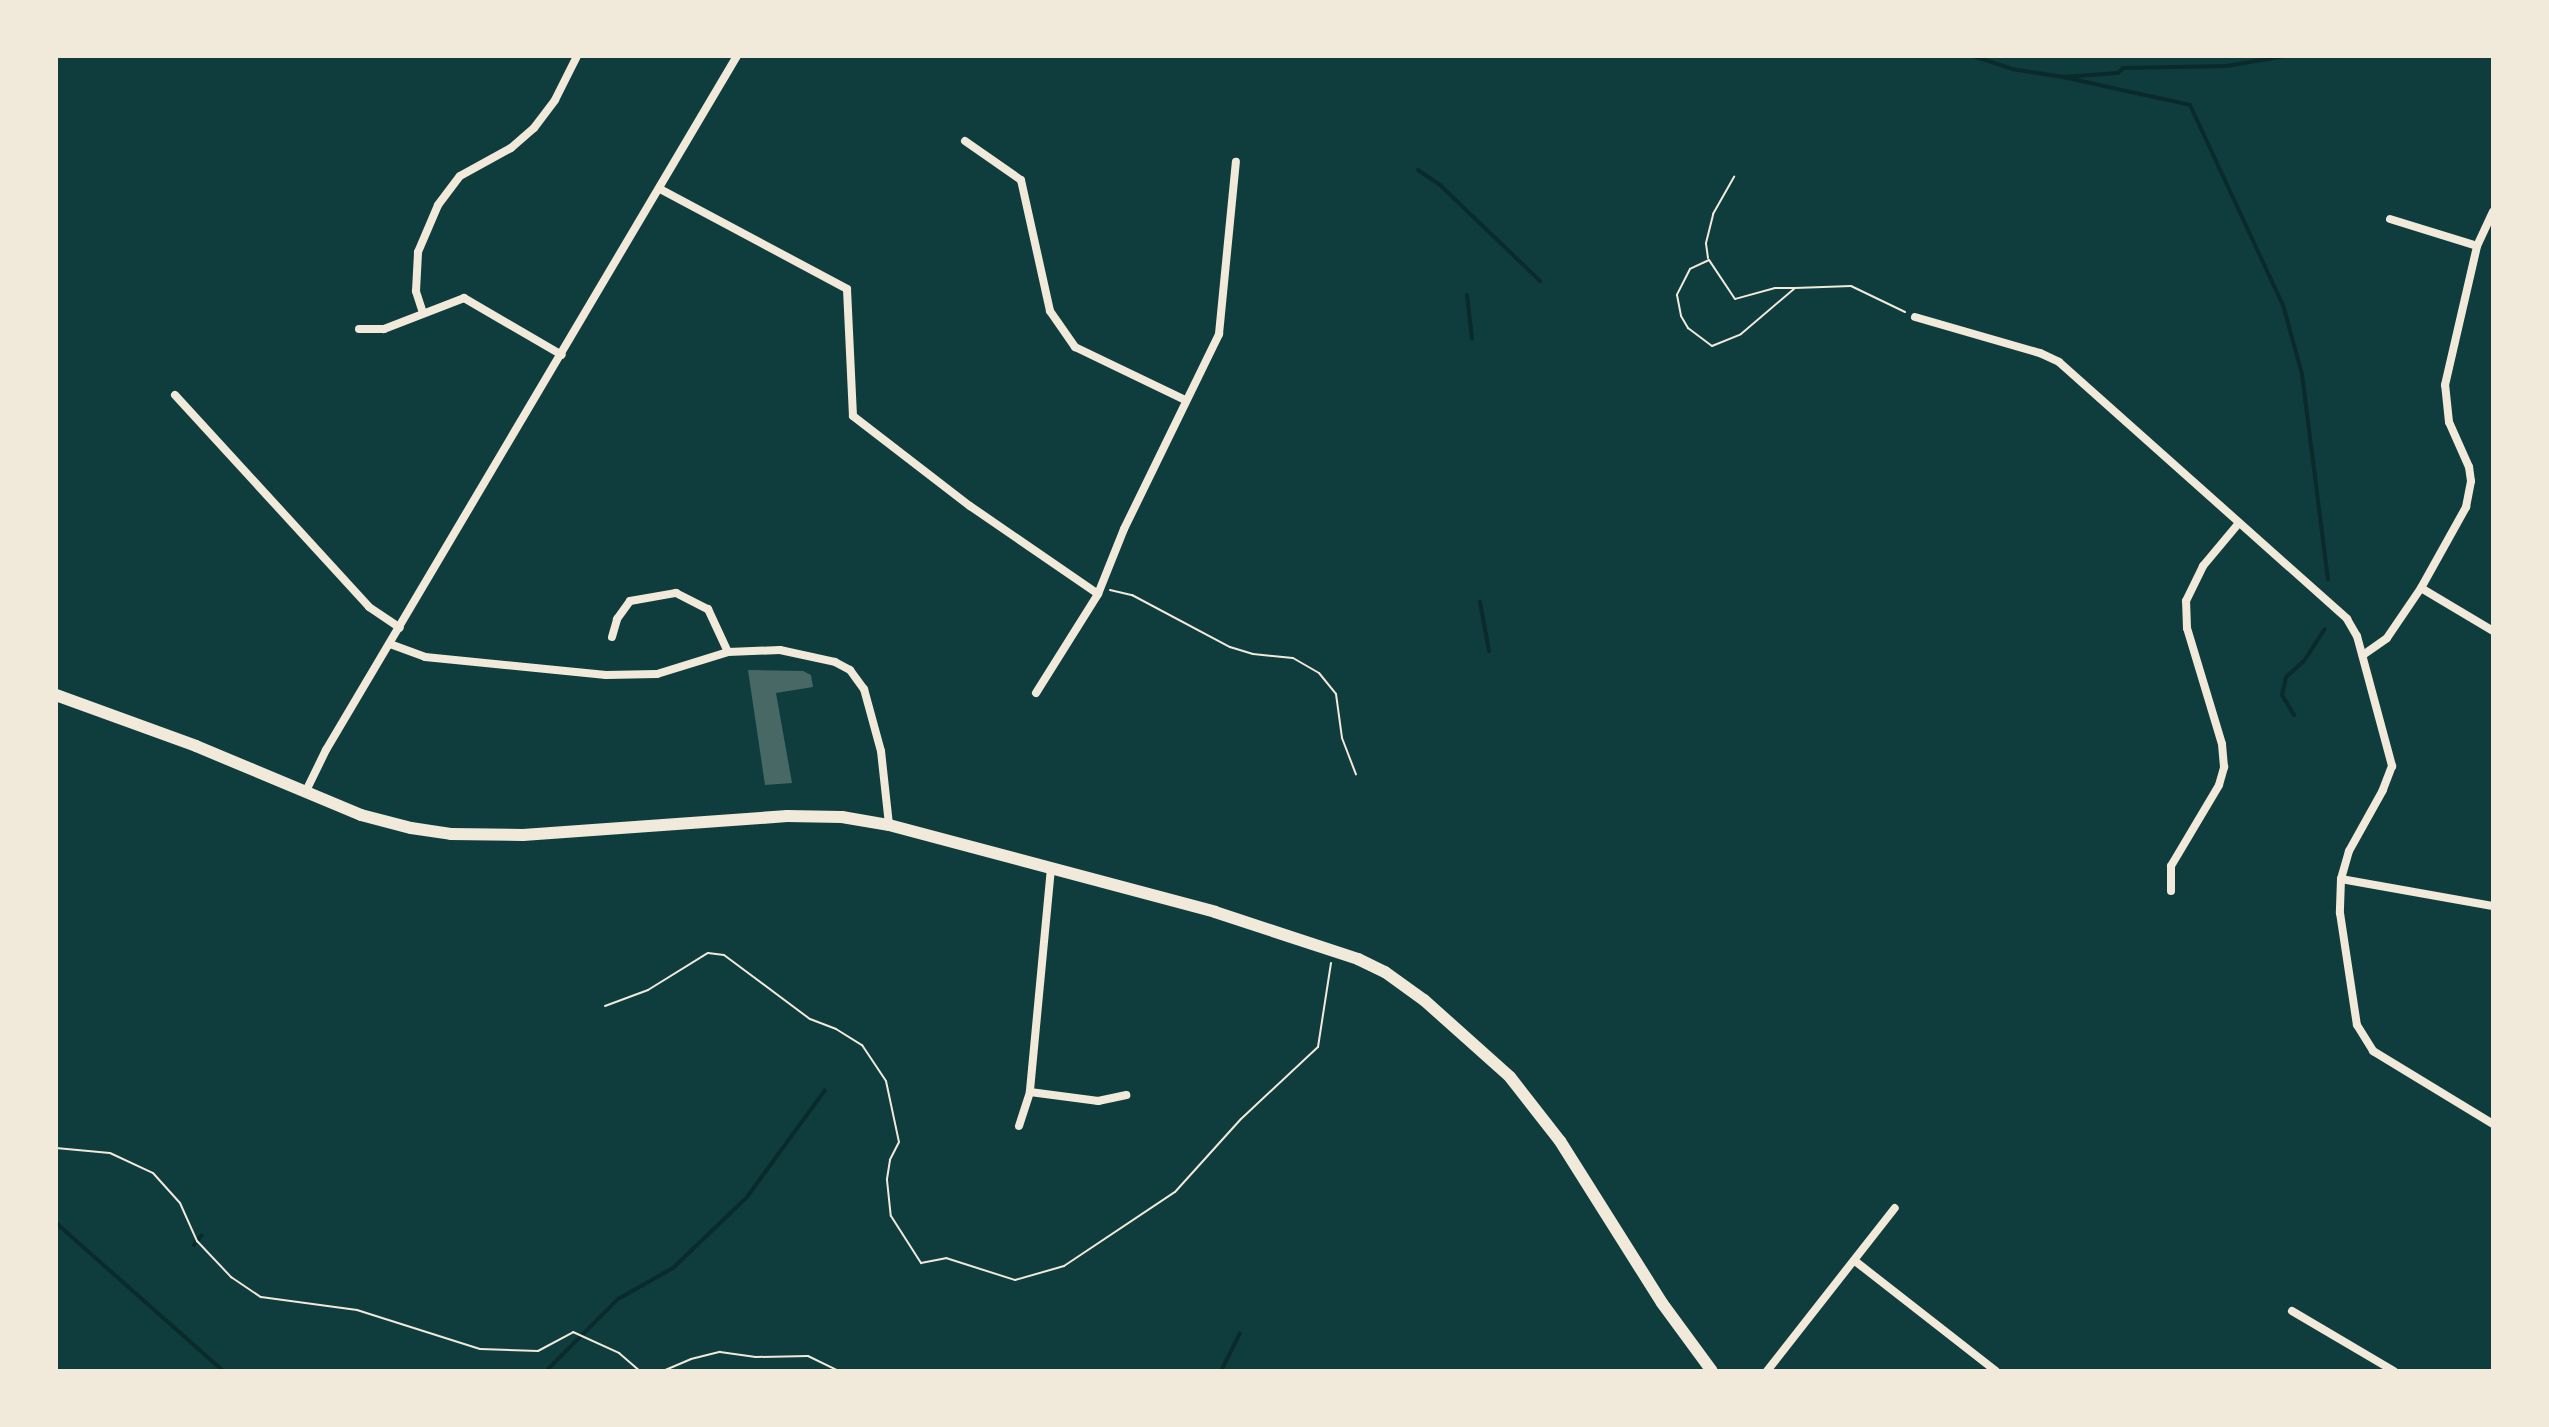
<!DOCTYPE html>
<style>
body{margin:0}
#map{position:relative;width:2549px;height:1427px;overflow:hidden;background:#0f3d3e;font-family:"Noto Sans",sans-serif}
div>[style]{position:absolute}
.stream>*{height:4px;margin:-2px;padding:0 2px;transform-origin:2px;border-radius:2px;background:#0a2a2b}
.building>*{inset:0;background:#486865}
.path>*{height:2px;margin:-1px;padding:0 1px;transform-origin:1px;border-radius:1px;background:#f1e9da}
.minor>*{height:8px;margin:-4px;padding:0 4px;transform-origin:4px;border-radius:4px;background:#f1e9da}
.primary>*{height:12px;margin:-6px;padding:0 6px;transform-origin:6px;border-radius:6px;background:#f1e9da}
span{translate:-50% -50%;white-space:nowrap;text-align:center;line-height:1.15;-webkit-text-stroke:6px #f1e9da;paint-order:stroke}
.frame{position:absolute;inset:0;border:58px solid #f1e9da;pointer-events:none}
</style>
<div id="map">
<div class="stream">
<div style="left:1973px;top:56px;width:40px;rotate:18deg"></div>
<div style="left:2012px;top:69px;width:52px;rotate:8.9deg"></div>
<div style="left:2063px;top:77px;width:55px;rotate:-4.2deg"></div>
<div style="left:2118px;top:73px;width:7px;rotate:-45deg"></div>
<div style="left:2123px;top:68px;width:104px;rotate:-1.1deg"></div>
<div style="left:2227px;top:66px;width:58px;rotate:-10deg"></div>
<div style="left:2063px;top:77px;width:130px;rotate:12.4deg"></div>
<div style="left:2190px;top:105px;width:221px;rotate:65.1deg"></div>
<div style="left:2283px;top:305px;width:72px;rotate:74.6deg"></div>
<div style="left:2302px;top:374px;width:207px;rotate:82.8deg"></div>
<div style="left:1418px;top:170px;width:27px;rotate:34deg"></div>
<div style="left:1440px;top:185px;width:139px;rotate:43.8deg"></div>
<div style="left:1467px;top:295px;width:44px;rotate:83.5deg"></div>
<div style="left:1480px;top:602px;width:50px;rotate:79.6deg"></div>
<div style="left:2294px;top:715px;width:23px;rotate:-121deg"></div>
<div style="left:2282px;top:695px;width:18px;rotate:-77deg"></div>
<div style="left:2286px;top:677px;width:24px;rotate:-42deg"></div>
<div style="left:2304px;top:661px;width:38px;rotate:-57deg"></div>
<div style="left:56px;top:1223px;width:223px;rotate:41.5deg"></div>
<div style="left:198px;top:1240px;width:6px;rotate:-51deg"></div>
<div style="left:194px;top:1245px;width:4px;rotate:-56deg"></div>
<div style="left:546px;top:1371px;width:102px;rotate:-45deg"></div>
<div style="left:618px;top:1299px;width:63px;rotate:-29.4deg"></div>
<div style="left:673px;top:1268px;width:103px;rotate:-43.8deg"></div>
<div style="left:747px;top:1197px;width:132px;rotate:-53.9deg"></div>
<div style="left:1221px;top:1371px;width:42px;rotate:-63.4deg"></div>
</div>
<div class="building">
<div style="clip-path:polygon(748px 670px,803px 671px,811px 675px,813px 687px,776px 693px,792px 783px,765px 785px)"></div>
</div>
<div class="path">
<div style="left:1708px;top:258px;width:15px;rotate:-98deg"></div>
<div style="left:1706px;top:243px;width:30px;rotate:-76deg"></div>
<div style="left:1713px;top:214px;width:43px;rotate:-60.4deg"></div>
<div style="left:1795px;top:288px;width:20px;rotate:180deg"></div>
<div style="left:1775px;top:288px;width:41px;rotate:164.6deg"></div>
<div style="left:1735px;top:299px;width:47px;rotate:-123.7deg"></div>
<div style="left:1709px;top:260px;width:21px;rotate:155deg"></div>
<div style="left:1690px;top:269px;width:29px;rotate:117deg"></div>
<div style="left:1677px;top:295px;width:21px;rotate:79deg"></div>
<div style="left:1681px;top:316px;width:14px;rotate:60deg"></div>
<div style="left:1688px;top:328px;width:30px;rotate:37deg"></div>
<div style="left:1712px;top:346px;width:31px;rotate:-22deg"></div>
<div style="left:1741px;top:334px;width:71px;rotate:-40.4deg"></div>
<div style="left:1795px;top:288px;width:56px;rotate:-2deg"></div>
<div style="left:1851px;top:286px;width:60px;rotate:25.7deg"></div>
<div style="left:1110px;top:590px;width:23px;rotate:13deg"></div>
<div style="left:1132px;top:595px;width:111px;rotate:28deg"></div>
<div style="left:1230px;top:647px;width:24px;rotate:17deg"></div>
<div style="left:1253px;top:654px;width:40px;rotate:5.7deg"></div>
<div style="left:1293px;top:658px;width:30px;rotate:30deg"></div>
<div style="left:1319px;top:673px;width:27px;rotate:51deg"></div>
<div style="left:1336px;top:694px;width:44px;rotate:82.2deg"></div>
<div style="left:1342px;top:738px;width:39px;rotate:69deg"></div>
<div style="left:605px;top:1006px;width:46px;rotate:-20.4deg"></div>
<div style="left:648px;top:990px;width:70px;rotate:-31.7deg"></div>
<div style="left:708px;top:953px;width:16px;rotate:7deg"></div>
<div style="left:724px;top:955px;width:107px;rotate:36.7deg"></div>
<div style="left:810px;top:1019px;width:28px;rotate:21deg"></div>
<div style="left:836px;top:1029px;width:31px;rotate:32deg"></div>
<div style="left:862px;top:1045px;width:43px;rotate:56.3deg"></div>
<div style="left:886px;top:1081px;width:62px;rotate:78deg"></div>
<div style="left:899px;top:1142px;width:20px;rotate:117deg"></div>
<div style="left:890px;top:1160px;width:20px;rotate:99deg"></div>
<div style="left:887px;top:1180px;width:36px;rotate:84deg"></div>
<div style="left:891px;top:1216px;width:56px;rotate:57.4deg"></div>
<div style="left:921px;top:1263px;width:25px;rotate:-11deg"></div>
<div style="left:946px;top:1258px;width:72px;rotate:17.7deg"></div>
<div style="left:1015px;top:1280px;width:51px;rotate:-15.9deg"></div>
<div style="left:1064px;top:1266px;width:133px;rotate:-33.7deg"></div>
<div style="left:1175px;top:1192px;width:98px;rotate:-47.9deg"></div>
<div style="left:1241px;top:1119px;width:105px;rotate:-43.1deg"></div>
<div style="left:1318px;top:1047px;width:85px;rotate:-81.2deg"></div>
<div style="left:56px;top:1148px;width:54px;rotate:5.3deg"></div>
<div style="left:110px;top:1153px;width:47px;rotate:24.9deg"></div>
<div style="left:153px;top:1173px;width:40px;rotate:48deg"></div>
<div style="left:180px;top:1203px;width:42px;rotate:65.9deg"></div>
<div style="left:197px;top:1241px;width:50px;rotate:46.6deg"></div>
<div style="left:231px;top:1277px;width:36px;rotate:34deg"></div>
<div style="left:261px;top:1297px;width:97px;rotate:7.7deg"></div>
<div style="left:357px;top:1310px;width:129px;rotate:17.6deg"></div>
<div style="left:480px;top:1349px;width:58px;rotate:2deg"></div>
<div style="left:538px;top:1351px;width:40px;rotate:-28deg"></div>
<div style="left:573px;top:1332px;width:51px;rotate:24.5deg"></div>
<div style="left:619px;top:1353px;width:28px;rotate:41deg"></div>
<div style="left:663px;top:1371px;width:30px;rotate:-23deg"></div>
<div style="left:691px;top:1359px;width:30px;rotate:-14deg"></div>
<div style="left:720px;top:1352px;width:36px;rotate:8deg"></div>
<div style="left:756px;top:1357px;width:52px;rotate:-1.1deg"></div>
<div style="left:808px;top:1356px;width:34px;rotate:26deg"></div>
</div>
<div class="minor">
<div style="left:965px;top:141px;width:68px;rotate:34.9deg"></div>
<div style="left:1021px;top:180px;width:134px;rotate:77.5deg"></div>
<div style="left:1050px;top:311px;width:44px;rotate:55.2deg"></div>
<div style="left:1075px;top:347px;width:122px;rotate:25.7deg"></div>
<div style="left:660px;top:189px;width:212px;rotate:28.1deg"></div>
<div style="left:847px;top:289px;width:127px;rotate:87.3deg"></div>
<div style="left:853px;top:416px;width:148px;rotate:37.6deg"></div>
<div style="left:970px;top:506px;width:155px;rotate:34.5deg"></div>
<div style="left:2390px;top:219px;width:91px;rotate:17.2deg"></div>
<div style="left:423px;top:313px;width:23px;rotate:-108deg"></div>
<div style="left:416px;top:291px;width:39px;rotate:-87deg"></div>
<div style="left:418px;top:252px;width:51px;rotate:-66.9deg"></div>
<div style="left:438px;top:205px;width:36px;rotate:-53deg"></div>
<div style="left:460px;top:176px;width:58px;rotate:-28.8deg"></div>
<div style="left:511px;top:148px;width:30px;rotate:-41deg"></div>
<div style="left:534px;top:128px;width:35px;rotate:-53deg"></div>
<div style="left:555px;top:100px;width:49px;rotate:-63.4deg"></div>
<div style="left:1915px;top:317px;width:130px;rotate:16.1deg"></div>
<div style="left:2040px;top:353px;width:21px;rotate:25deg"></div>
<div style="left:2059px;top:362px;width:386px;rotate:41.7deg"></div>
<div style="left:2347px;top:619px;width:20px;rotate:60deg"></div>
<div style="left:2357px;top:636px;width:135px;rotate:74.9deg"></div>
<div style="left:2392px;top:766px;width:26px;rotate:111deg"></div>
<div style="left:2383px;top:790px;width:70px;rotate:119.1deg"></div>
<div style="left:2349px;top:851px;width:29px;rotate:106deg"></div>
<div style="left:2341px;top:879px;width:34px;rotate:92deg"></div>
<div style="left:2340px;top:913px;width:113px;rotate:81.4deg"></div>
<div style="left:2357px;top:1025px;width:31px;rotate:58deg"></div>
<div style="left:2373px;top:1051px;width:140px;rotate:31.3deg"></div>
<div style="left:359px;top:329px;width:25px"></div>
<div style="left:384px;top:329px;width:86px;rotate:-21.2deg"></div>
<div style="left:464px;top:298px;width:113px;rotate:30.2deg"></div>
<div style="left:175px;top:395px;width:287px;rotate:47.5deg"></div>
<div style="left:369px;top:607px;width:37px;rotate:34deg"></div>
<div style="left:2421px;top:588px;width:84px;rotate:30.8deg"></div>
<div style="left:612px;top:637px;width:19px;rotate:-74deg"></div>
<div style="left:617px;top:619px;width:22px;rotate:-54deg"></div>
<div style="left:630px;top:601px;width:47px;rotate:-9.9deg"></div>
<div style="left:676px;top:593px;width:36px;rotate:27deg"></div>
<div style="left:708px;top:609px;width:47px;rotate:65.1deg"></div>
<div style="left:390px;top:644px;width:37px;rotate:20deg"></div>
<div style="left:425px;top:657px;width:182px;rotate:5.7deg"></div>
<div style="left:606px;top:675px;width:51px;rotate:-1.1deg"></div>
<div style="left:657px;top:674px;width:74px;rotate:-17.2deg"></div>
<div style="left:728px;top:652px;width:52px;rotate:-2.2deg"></div>
<div style="left:780px;top:650px;width:56px;rotate:12.3deg"></div>
<div style="left:835px;top:662px;width:17px;rotate:28deg"></div>
<div style="left:850px;top:670px;width:24px;rotate:54deg"></div>
<div style="left:864px;top:689px;width:64px;rotate:74.7deg"></div>
<div style="left:881px;top:751px;width:74px;rotate:83.8deg"></div>
<div style="left:2363px;top:655px;width:29px;rotate:-35deg"></div>
<div style="left:2387px;top:638px;width:60px;rotate:-55.8deg"></div>
<div style="left:2421px;top:588px;width:93px;rotate:-60.9deg"></div>
<div style="left:2466px;top:507px;width:26px;rotate:-79deg"></div>
<div style="left:2471px;top:481px;width:14px;rotate:-98deg"></div>
<div style="left:2469px;top:467px;width:49px;rotate:-114deg"></div>
<div style="left:2449px;top:422px;width:37px;rotate:-96deg"></div>
<div style="left:2445px;top:385px;width:143px;rotate:-77deg"></div>
<div style="left:2477px;top:246px;width:38px;rotate:-65deg"></div>
<div style="left:1036px;top:693px;width:117px;rotate:-57.9deg"></div>
<div style="left:1098px;top:594px;width:70px;rotate:-68.2deg"></div>
<div style="left:1124px;top:529px;width:217px;rotate:-64deg"></div>
<div style="left:1219px;top:334px;width:173px;rotate:-84.4deg"></div>
<div style="left:305px;top:793px;width:48px;rotate:-64deg"></div>
<div style="left:326px;top:750px;width:807px;rotate:-59.37deg"></div>
<div style="left:1051px;top:868px;width:225px;rotate:95.4deg"></div>
<div style="left:1030px;top:1092px;width:69px;rotate:7.5deg"></div>
<div style="left:1098px;top:1101px;width:29px;rotate:-12deg"></div>
<div style="left:2341px;top:879px;width:154px;rotate:10.1deg"></div>
<div style="left:2171px;top:891px;width:25px;rotate:-90deg"></div>
<div style="left:2171px;top:866px;width:94px;rotate:-59.3deg"></div>
<div style="left:2219px;top:785px;width:19px;rotate:-74deg"></div>
<div style="left:2224px;top:767px;width:23px;rotate:-95deg"></div>
<div style="left:2222px;top:744px;width:121px;rotate:-106.8deg"></div>
<div style="left:2187px;top:628px;width:27px;rotate:-92deg"></div>
<div style="left:2186px;top:601px;width:39px;rotate:-64deg"></div>
<div style="left:2203px;top:566px;width:56px;rotate:-50.1deg"></div>
<div style="left:1019px;top:1126px;width:36px;rotate:-72deg"></div>
<div style="left:1855px;top:1261px;width:179px;rotate:38deg"></div>
<div style="left:2292px;top:1311px;width:118px;rotate:30.5deg"></div>
<div style="left:1767px;top:1371px;width:207px;rotate:-51.9deg"></div>
</div>
<div class="primary">
<div style="left:56px;top:695px;width:149px;rotate:20deg"></div>
<div style="left:196px;top:746px;width:179px;rotate:22.7deg"></div>
<div style="left:361px;top:815px;width:52px;rotate:14.6deg"></div>
<div style="left:411px;top:828px;width:40px;rotate:8.5deg"></div>
<div style="left:451px;top:834px;width:72px;rotate:0.8deg"></div>
<div style="left:523px;top:835px;width:265px;rotate:-4.1deg"></div>
<div style="left:787px;top:816px;width:55px;rotate:1deg"></div>
<div style="left:842px;top:817px;width:48px;rotate:9.7deg"></div>
<div style="left:889px;top:825px;width:337px;rotate:14.9deg"></div>
<div style="left:1215px;top:912px;width:151px;rotate:18.2deg"></div>
<div style="left:1358px;top:959px;width:30px;rotate:26deg"></div>
<div style="left:1385px;top:972px;width:48px;rotate:35.7deg"></div>
<div style="left:1424px;top:1000px;width:115px;rotate:41.8deg"></div>
<div style="left:1510px;top:1077px;width:81px;rotate:52deg"></div>
<div style="left:1560px;top:1141px;width:191px;rotate:57.8deg"></div>
<div style="left:1662px;top:1303px;width:84px;rotate:53.7deg"></div>
</div>
<div class="frame"></div>
</div>
